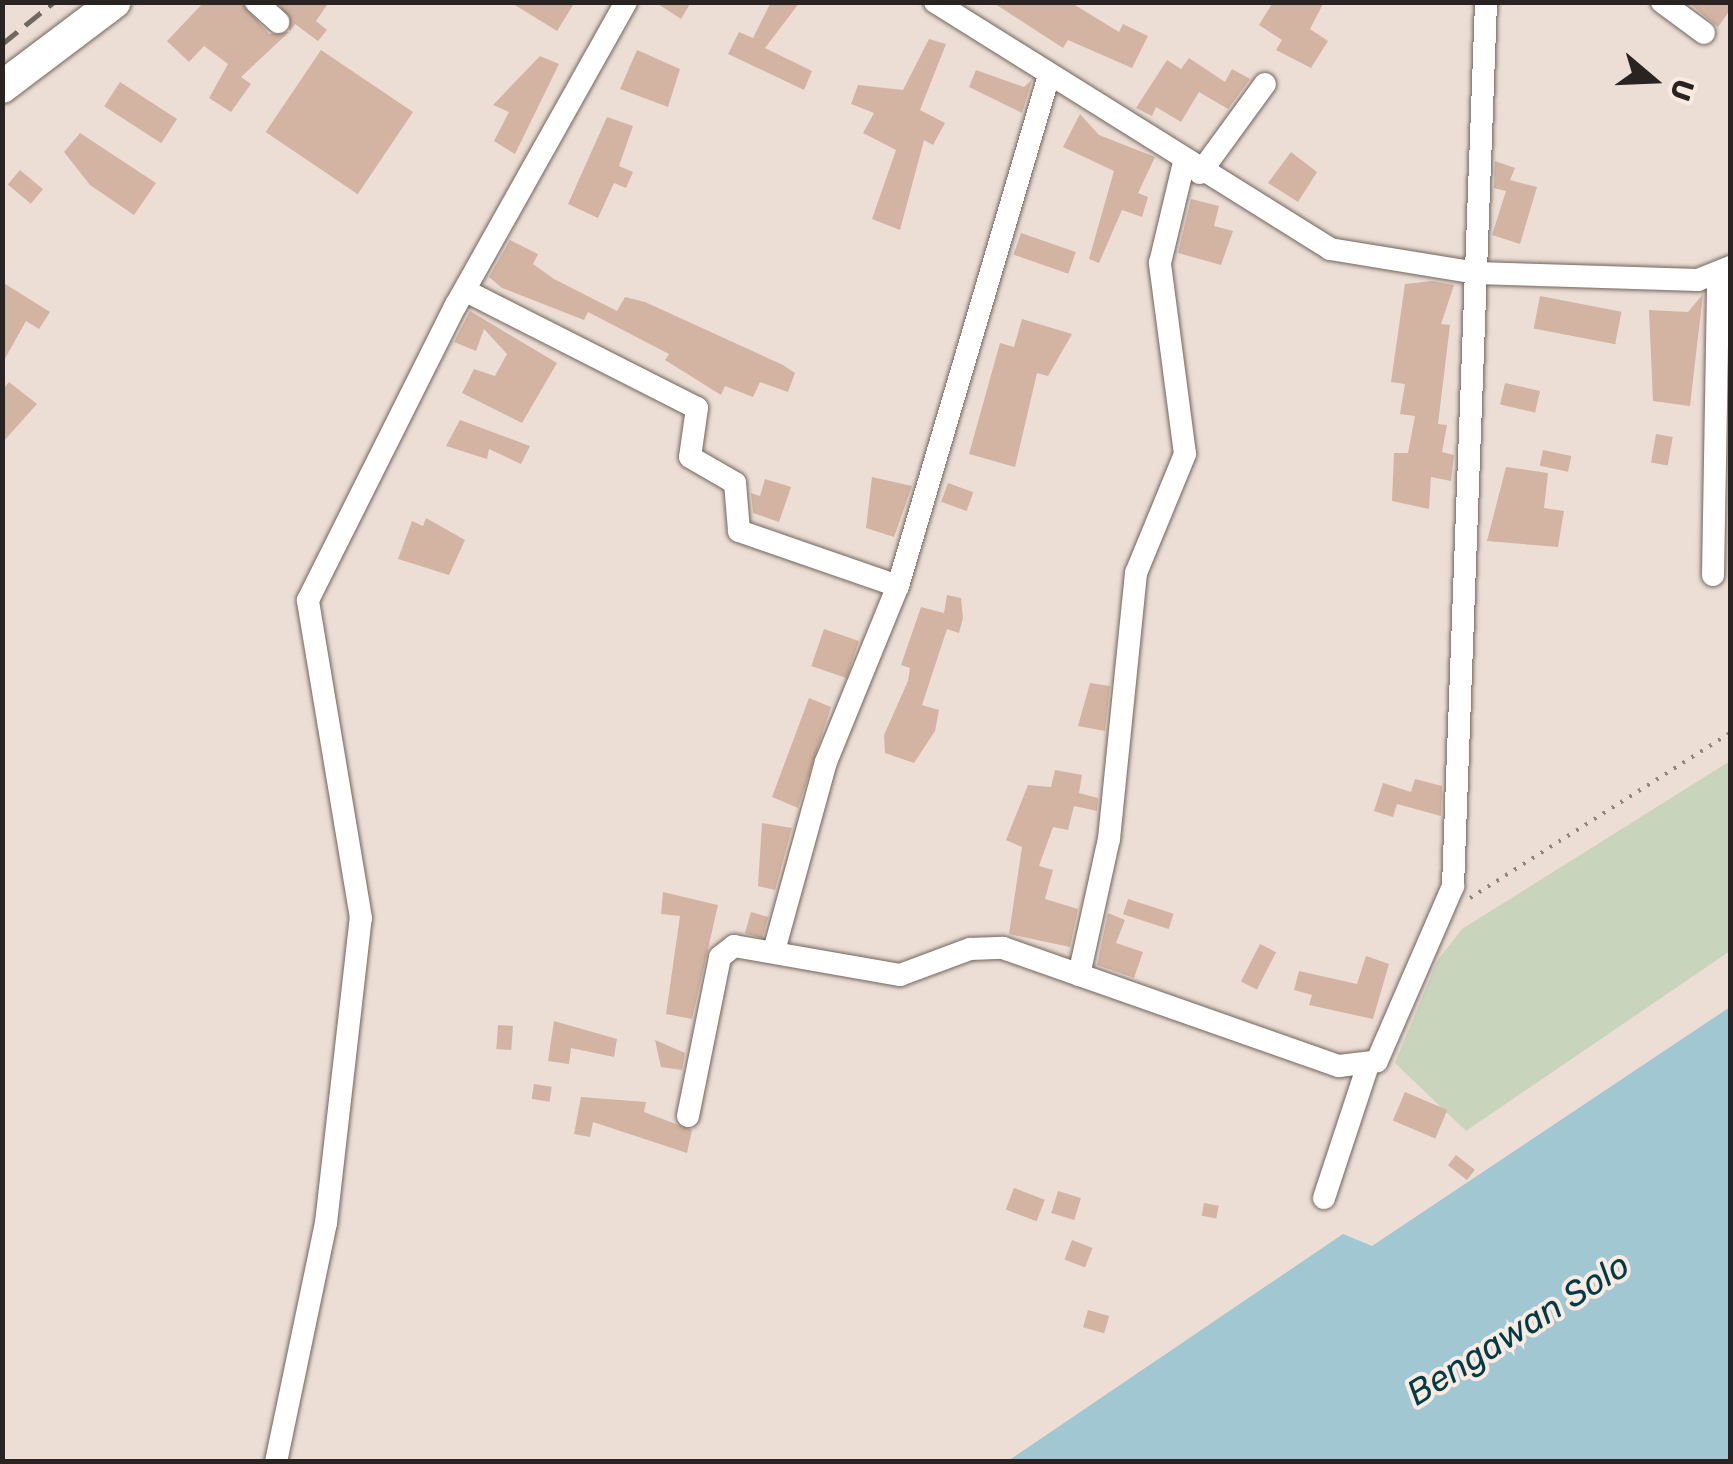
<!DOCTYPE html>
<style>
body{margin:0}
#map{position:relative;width:1733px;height:1464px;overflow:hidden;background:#ecded5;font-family:Rubik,sans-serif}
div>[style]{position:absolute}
.green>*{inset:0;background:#c9d4bc}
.water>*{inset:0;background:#a0c7d2}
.building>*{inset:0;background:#d3b4a2;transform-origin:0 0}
.path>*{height:4px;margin-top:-2px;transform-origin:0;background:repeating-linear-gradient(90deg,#8f857f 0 2.5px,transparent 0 10.5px)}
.roads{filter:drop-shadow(0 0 2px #71645d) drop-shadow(0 0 2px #71645d)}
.minor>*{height:22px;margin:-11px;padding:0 11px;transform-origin:11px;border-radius:11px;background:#fff}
.highway>*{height:32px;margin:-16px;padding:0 16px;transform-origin:16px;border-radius:16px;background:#fff}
.rail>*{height:5px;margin-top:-2.5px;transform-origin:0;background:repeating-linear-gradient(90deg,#706863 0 20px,transparent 0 30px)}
span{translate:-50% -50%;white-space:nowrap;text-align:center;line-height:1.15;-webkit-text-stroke:8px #f9ebe2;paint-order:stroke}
.water-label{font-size:35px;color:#003b48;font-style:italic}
.frame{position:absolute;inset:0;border:5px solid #292421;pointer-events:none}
.north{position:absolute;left:1603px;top:30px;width:100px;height:100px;-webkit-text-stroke:8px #f9ebe2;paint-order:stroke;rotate:109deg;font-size:28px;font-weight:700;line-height:40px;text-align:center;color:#292421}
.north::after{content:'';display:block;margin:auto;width:35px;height:45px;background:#292421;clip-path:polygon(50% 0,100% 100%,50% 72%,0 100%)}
</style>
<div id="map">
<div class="green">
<div style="clip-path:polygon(1730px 761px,1730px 951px,1466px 1131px,1395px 1063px,1437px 961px,1462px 929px)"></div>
</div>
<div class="water">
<div style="clip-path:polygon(1730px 1007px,1730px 1461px,1008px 1461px,1343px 1234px,1372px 1246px)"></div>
</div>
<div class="building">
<div style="clip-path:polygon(204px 2px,241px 2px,269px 34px,289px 32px,241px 77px,251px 84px,231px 112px,209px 98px,228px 64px,204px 46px,189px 62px,167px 41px)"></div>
<div style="clip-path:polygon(279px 2px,329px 2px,316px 21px,327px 30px,318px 41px,295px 24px,290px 31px)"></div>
<div style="clip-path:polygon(510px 2px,575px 2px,557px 31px)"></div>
<div style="clip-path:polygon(655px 2px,691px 2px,681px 19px)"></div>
<div style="clip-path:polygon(771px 2px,800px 2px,765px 48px,812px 71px,804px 90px,728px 54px,739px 32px,753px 38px)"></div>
<div style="clip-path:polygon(992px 2px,1070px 2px,1119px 32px,1123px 24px,1148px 36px,1132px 68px,1068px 40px,1063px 48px)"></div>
<div style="clip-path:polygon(1273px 2px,1324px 2px,1310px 29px,1328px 41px,1311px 68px,1276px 50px,1282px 40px,1259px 25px)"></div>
<div style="clip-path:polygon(1688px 2px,1730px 2px,1730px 10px,1718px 27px)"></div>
<div style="clip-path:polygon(929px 39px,946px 44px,920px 110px,945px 123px,933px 145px,924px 140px,900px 230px,872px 219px,896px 150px,863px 133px,874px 113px,851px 104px,858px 85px,903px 90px)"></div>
<div style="left:321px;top:50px;width:111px;height:99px;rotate:34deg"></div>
<div style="clip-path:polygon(637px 50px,680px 69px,668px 107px,620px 89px)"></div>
<div style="clip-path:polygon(540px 56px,559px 64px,515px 154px,494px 141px,509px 112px,493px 105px)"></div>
<div style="clip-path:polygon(1189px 58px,1225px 82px,1232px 69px,1250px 79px,1228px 109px,1199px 92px,1181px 122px,1156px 107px,1152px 116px,1136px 108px,1167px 60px,1181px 69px)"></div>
<div style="clip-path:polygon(976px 70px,1024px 87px,1032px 80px,1022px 113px,969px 87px)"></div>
<div style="left:120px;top:82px;width:68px;height:29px;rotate:33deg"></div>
<div style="clip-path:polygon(1080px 114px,1099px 135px,1155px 157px,1138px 193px,1148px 197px,1142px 217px,1122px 210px,1099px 263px,1089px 259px,1114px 171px,1063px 147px)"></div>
<div style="clip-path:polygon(607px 117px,633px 126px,619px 166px,633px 172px,626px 188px,614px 183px,598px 218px,568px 204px)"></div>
<div style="clip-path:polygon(80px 133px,156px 183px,134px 215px,90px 185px,64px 152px)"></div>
<div style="clip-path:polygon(1291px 152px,1317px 172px,1298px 202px,1268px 183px)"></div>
<div style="clip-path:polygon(1495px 161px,1515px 168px,1510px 180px,1537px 187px,1520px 244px,1492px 235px,1506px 191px,1494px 188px)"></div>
<div style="left:20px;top:170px;width:30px;height:19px;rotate:40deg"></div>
<div style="clip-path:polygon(1191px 199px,1219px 206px,1214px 226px,1233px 231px,1221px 265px,1178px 253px)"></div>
<div style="left:1021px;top:233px;width:58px;height:23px;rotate:19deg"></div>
<div style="clip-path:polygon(510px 240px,538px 254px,533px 264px,554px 279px,617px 311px,625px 297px,645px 302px,783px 365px,795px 373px,788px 392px,760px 382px,753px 397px,725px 386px,721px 395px,665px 360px,669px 354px,588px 312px,584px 320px,502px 288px,489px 277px)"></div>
<div style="clip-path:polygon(1432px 281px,1454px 285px,1441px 324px,1450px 325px,1438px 424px,1447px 425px,1442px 452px,1454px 455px,1451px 481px,1431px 477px,1429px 509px,1392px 501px,1394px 453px,1408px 453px,1415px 416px,1400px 414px,1405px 384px,1391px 382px,1405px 284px)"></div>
<div style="clip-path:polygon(2px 282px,50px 312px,39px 329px,26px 321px,2px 364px)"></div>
<div style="clip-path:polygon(1703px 294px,1690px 406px,1653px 401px,1649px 310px,1688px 312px)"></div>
<div style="left:1540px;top:296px;width:83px;height:33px;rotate:11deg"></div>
<div style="clip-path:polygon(470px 311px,557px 363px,522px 423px,462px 393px,474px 369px,495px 376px,507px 354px,484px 329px,476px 351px,454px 342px)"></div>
<div style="clip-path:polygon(1022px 319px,1072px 334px,1048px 376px,1037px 373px,1015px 467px,969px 454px,1000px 343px,1014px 347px)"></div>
<div style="clip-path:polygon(9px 382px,37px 404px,2px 443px,2px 390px)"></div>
<div style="left:1505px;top:383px;width:36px;height:22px;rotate:13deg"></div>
<div style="clip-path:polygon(460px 420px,530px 446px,521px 464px,489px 449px,487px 459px,446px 446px)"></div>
<div style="left:1656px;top:434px;width:17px;height:29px;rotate:10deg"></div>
<div style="left:1543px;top:450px;width:29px;height:16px;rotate:12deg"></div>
<div style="clip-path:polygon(1506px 467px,1548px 473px,1544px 508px,1564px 511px,1558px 547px,1487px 541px)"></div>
<div style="clip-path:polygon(872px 477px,912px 486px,894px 537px,866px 528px)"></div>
<div style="clip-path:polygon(765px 479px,791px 487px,779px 522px,753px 513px,751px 493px,760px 496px)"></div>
<div style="left:948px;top:483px;width:27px;height:20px;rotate:20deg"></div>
<div style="clip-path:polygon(426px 518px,465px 540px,449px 575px,398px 559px,412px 521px,423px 526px)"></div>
<div style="clip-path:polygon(947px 595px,961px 598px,963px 618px,959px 633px,947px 629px,922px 705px,939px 710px,935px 731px,914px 763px,885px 753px,884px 735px,908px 681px,910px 668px,901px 665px,921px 607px,944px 613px)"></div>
<div style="left:824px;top:629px;width:37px;height:39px;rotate:19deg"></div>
<div style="clip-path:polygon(1090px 683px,1110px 686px,1105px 731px,1078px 726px)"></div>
<div style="clip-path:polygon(809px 698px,831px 707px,798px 808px,772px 797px)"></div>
<div style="clip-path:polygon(1055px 770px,1082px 775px,1079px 793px,1098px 798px,1097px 811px,1074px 806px,1068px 830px,1053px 827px,1039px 866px,1053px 870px,1045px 899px,1078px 909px,1070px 947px,1009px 934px,1022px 847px,1006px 840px,1028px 785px,1051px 787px)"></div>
<div style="clip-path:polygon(1415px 779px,1442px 786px,1441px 816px,1397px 804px,1393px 817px,1374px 811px,1383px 783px,1411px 792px)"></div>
<div style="clip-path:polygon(762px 823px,792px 828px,775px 890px,758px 886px)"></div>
<div style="clip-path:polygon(663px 892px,718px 905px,692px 1019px,666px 1014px,680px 916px,661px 914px)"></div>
<div style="left:1128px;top:899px;width:48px;height:16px;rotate:18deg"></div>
<div style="left:751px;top:912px;width:18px;height:22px;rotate:16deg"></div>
<div style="clip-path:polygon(1108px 913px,1125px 920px,1116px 943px,1143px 952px,1134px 978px,1097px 965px)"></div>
<div style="left:1260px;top:944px;width:18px;height:42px;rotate:27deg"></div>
<div style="clip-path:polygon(1366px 956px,1389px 964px,1373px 1019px,1309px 1005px,1312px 995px,1294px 990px,1299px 971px,1357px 984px)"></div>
<div style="clip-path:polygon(554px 1021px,617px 1039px,614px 1057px,571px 1048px,569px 1064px,548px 1061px)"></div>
<div style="left:498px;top:1025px;width:15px;height:24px;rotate:4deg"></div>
<div style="clip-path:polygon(655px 1040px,685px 1053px,682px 1070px,661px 1067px)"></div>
<div style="left:534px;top:1084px;width:18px;height:15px;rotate:9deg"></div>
<div style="left:1405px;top:1092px;width:46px;height:31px;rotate:23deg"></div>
<div style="clip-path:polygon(581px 1097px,646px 1102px,644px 1112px,692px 1130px,687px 1153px,593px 1122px,590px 1137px,574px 1134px)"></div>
<div style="left:1456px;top:1155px;width:24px;height:13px;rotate:38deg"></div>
<div style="left:1014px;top:1188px;width:33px;height:23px;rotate:21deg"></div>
<div style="left:1058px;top:1191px;width:24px;height:23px;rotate:17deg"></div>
<div style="left:1204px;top:1203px;width:15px;height:13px;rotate:11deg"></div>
<div style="left:1072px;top:1240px;width:22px;height:21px;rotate:21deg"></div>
<div style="left:1088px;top:1310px;width:22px;height:18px;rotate:16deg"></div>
</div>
<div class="path">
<div style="left:1470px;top:898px;width:308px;rotate:-32.4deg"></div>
</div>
<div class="roads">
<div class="minor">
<div style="left:256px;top:2px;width:30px;rotate:42deg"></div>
<div style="left:935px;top:2px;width:466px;rotate:32deg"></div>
<div style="left:1330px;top:249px;width:148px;rotate:9.3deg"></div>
<div style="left:1476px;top:273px;width:222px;rotate:1.8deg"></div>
<div style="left:1698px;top:280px;width:35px;rotate:-22deg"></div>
<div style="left:1662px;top:2px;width:52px;rotate:36.4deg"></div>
<div style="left:1200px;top:173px;width:110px;rotate:-53.9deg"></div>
<div style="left:466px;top:291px;width:259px;rotate:26.9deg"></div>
<div style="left:697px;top:408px;width:49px;rotate:98.1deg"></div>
<div style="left:690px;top:457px;width:52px;rotate:30deg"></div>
<div style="left:735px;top:483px;width:48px;rotate:85.2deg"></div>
<div style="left:739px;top:531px;width:168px;rotate:19.1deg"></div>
<div style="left:1713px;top:575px;width:300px;rotate:-89deg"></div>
<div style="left:775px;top:947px;width:192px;rotate:-74.6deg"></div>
<div style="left:826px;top:762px;width:190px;rotate:-67.8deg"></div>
<div style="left:898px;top:586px;width:529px;rotate:-73.52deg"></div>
<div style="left:1079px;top:975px;width:139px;rotate:-77.6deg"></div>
<div style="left:1109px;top:839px;width:267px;rotate:-84.2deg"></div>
<div style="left:1136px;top:573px;width:129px;rotate:-67.6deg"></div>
<div style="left:1185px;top:454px;width:193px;rotate:-97.5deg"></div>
<div style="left:1160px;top:263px;width:104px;rotate:-76.6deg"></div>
<div style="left:688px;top:1116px;width:162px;rotate:-78.6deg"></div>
<div style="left:720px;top:957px;width:18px;rotate:-38deg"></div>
<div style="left:734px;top:946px;width:169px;rotate:9.9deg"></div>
<div style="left:900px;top:975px;width:75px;rotate:-20.4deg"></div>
<div style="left:970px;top:949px;width:33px;rotate:-2deg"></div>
<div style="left:1003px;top:948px;width:356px;rotate:19.4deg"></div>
<div style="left:1339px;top:1066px;width:38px;rotate:-7deg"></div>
<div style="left:1377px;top:1061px;width:191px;rotate:-66.5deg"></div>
<div style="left:1453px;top:886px;width:885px;rotate:-87.86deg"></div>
<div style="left:1324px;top:1198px;width:137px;rotate:-71.7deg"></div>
<div style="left:276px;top:1462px;width:244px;rotate:-78.2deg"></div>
<div style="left:326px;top:1223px;width:307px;rotate:-83.5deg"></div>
<div style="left:361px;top:918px;width:322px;rotate:-99.5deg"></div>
<div style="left:308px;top:600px;width:330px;rotate:-63.4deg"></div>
<div style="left:456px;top:305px;width:347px;rotate:-60.7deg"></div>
</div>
<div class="highway">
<div style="left:2px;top:87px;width:141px;rotate:-37deg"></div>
</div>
</div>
<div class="rail">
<div style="left:2px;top:44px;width:67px;rotate:-38.9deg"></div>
</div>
<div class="water-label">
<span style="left:1518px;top:1329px;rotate:-32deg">Bengawan Solo</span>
</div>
<div class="frame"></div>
<div class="north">U</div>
</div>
